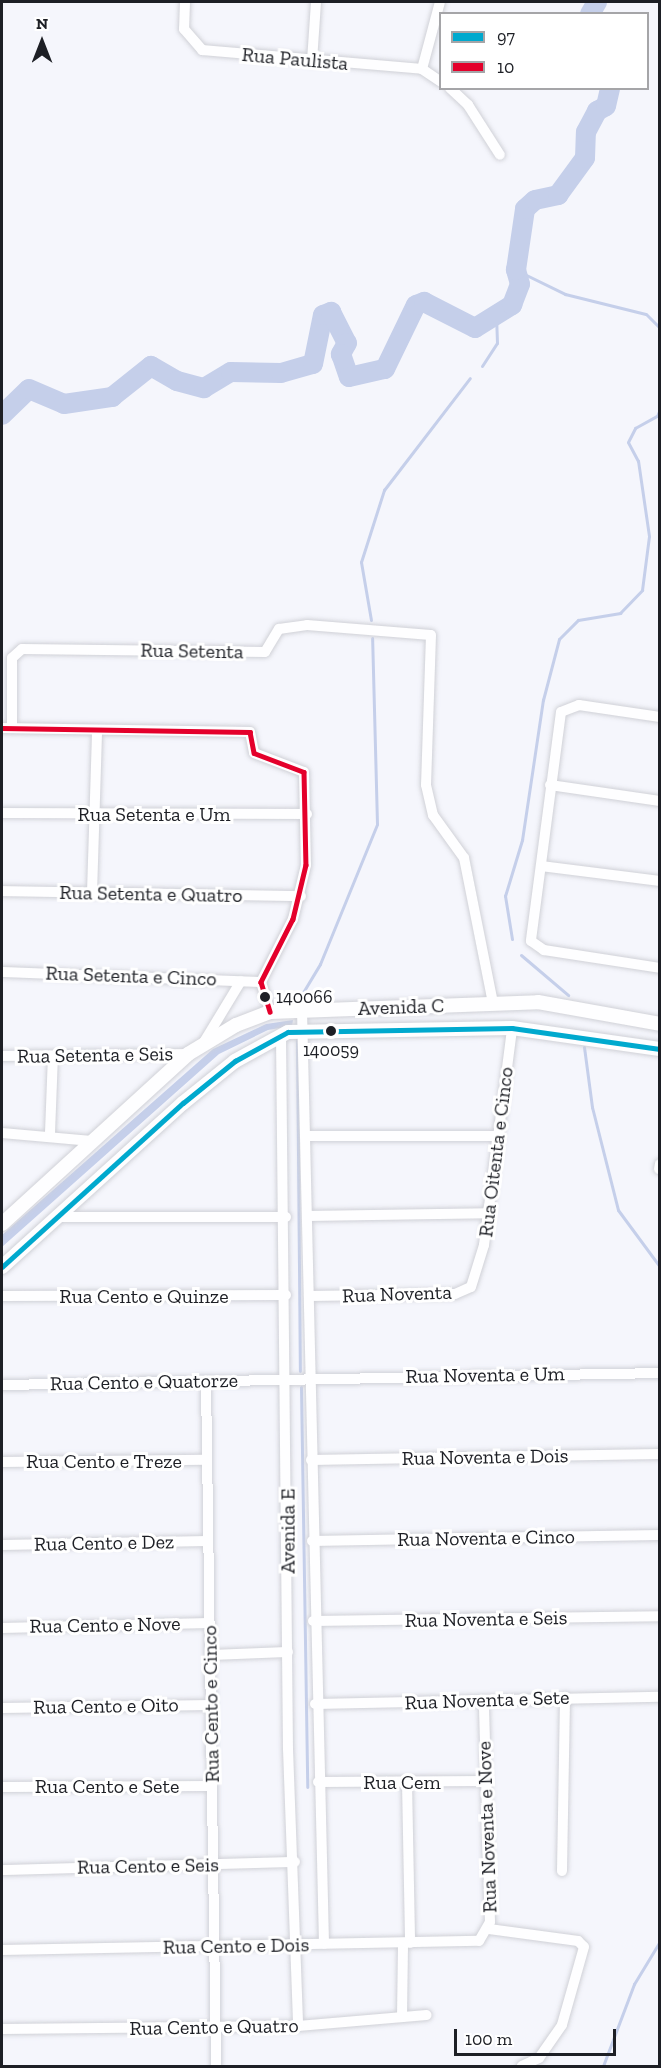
<!DOCTYPE html>
<style>
body{margin:0}
#map{position:relative;width:661px;height:2068px;overflow:hidden;background:#f5f6fc;font-family:"Zilla Slab",serif}
div>[style]{position:absolute}
.water>*{inset:0;background:#c5cfea}
.stream>*{height:3px;margin:-1.5px;padding:0 1.5px;transform-origin:1.5px;border-radius:1.5px;background:#c5cfea}
.river>*{height:20px;margin:-10px;padding:0 10px;transform-origin:10px;border-radius:10px;background:#c5cfea}
.roads{filter:drop-shadow(0 0 2px #d0d1d7) drop-shadow(0 0 2px #d0d1d7)}
.minor>*{height:10px;margin:-5px;padding:0 5px;transform-origin:5px;border-radius:5px;background:#fefeff}
.major>*{height:14px;margin:-7px;padding:0 7px;transform-origin:7px;border-radius:7px;background:#fefeff}
.bus-1>*{height:4.5px;margin:-2.25px;padding:0 2.25px;transform-origin:2.25px;border-radius:2.25px;background:#00a9ce}
.bus-2>*{height:4.5px;margin:-2.25px;padding:0 2.25px;transform-origin:2.25px;border-radius:2.25px;background:#e4002b}
.dots>*{width:16px;height:16px;translate:-50% -50%;box-sizing:border-box;border:3px solid #fff;border-radius:50%}
span{translate:-50% -50%;white-space:nowrap;text-align:center;line-height:1.15;-webkit-text-stroke:6px #fff;paint-order:stroke}
.bus-label{font-size:18px;color:#1d1f25}
.left{translate:0 -50%;text-align:left}
.street-label{font-size:20px;color:#1d1f25}
.frame{position:absolute;inset:0;border:3px solid #1d1f25;pointer-events:none}
.legend{position:absolute;left:439px;top:12px;width:210px;height:78px;box-sizing:border-box;background:#fff;border:2px solid #a5a5a8;margin:0;padding:8px 10px;list-style:none;font-size:18px;color:#1d1f25}
.legend li{display:flex;align-items:center;gap:12px;height:30px}
.legend b{width:30px;border:2px solid #a5a5a8}
.north{position:absolute;left:12px;top:12px;width:60px;height:60px;-webkit-text-stroke:4px #fff;paint-order:stroke;rotate:0deg;font-size:16px;font-weight:700;line-height:24px;text-align:center;color:#1d1f25}
.north::after{content:'';display:block;margin:auto;width:21px;height:27px;background:#1d1f25;clip-path:polygon(50% 0,100% 100%,50% 72%,0 100%)}
.scale{position:absolute;left:454px;top:2029px;width:162px;height:27px;box-sizing:border-box;border:3px solid #1d1f25;border-top:0;padding-left:8px;font-size:18px;line-height:21px;white-space:nowrap;color:#1d1f25;-webkit-text-stroke:4px #fff;paint-order:stroke}
</style>
<div id="map">
<div class="water">
<div style="clip-path:polygon(293px 1020px,292px 1026px,268px 1030px,219px 1054px,2px 1247px,2px 1235px,213px 1049px,266px 1024px)"></div>
</div>
<div class="stream">
<div style="left:516px;top:270px;width:55px;rotate:26.1deg"></div>
<div style="left:565px;top:294px;width:83px;rotate:13.9deg"></div>
<div style="left:646px;top:314px;width:20px;rotate:45deg"></div>
<div style="left:482px;top:366px;width:27px;rotate:-57deg"></div>
<div style="left:497px;top:343px;width:31px;rotate:-92deg"></div>
<div style="left:371px;top:620px;width:59px;rotate:-99.8deg"></div>
<div style="left:361px;top:562px;width:76px;rotate:-72.3deg"></div>
<div style="left:384px;top:490px;width:141px;rotate:-52.5deg"></div>
<div style="left:512px;top:939px;width:44px;rotate:-99.2deg"></div>
<div style="left:505px;top:896px;width:59px;rotate:-73.1deg"></div>
<div style="left:522px;top:840px;width:142px;rotate:-81.5deg"></div>
<div style="left:543px;top:700px;width:63px;rotate:-75.3deg"></div>
<div style="left:559px;top:639px;width:27px;rotate:-45deg"></div>
<div style="left:578px;top:620px;width:43px;rotate:-9.5deg"></div>
<div style="left:620px;top:613px;width:32px;rotate:-46deg"></div>
<div style="left:642px;top:590px;width:54px;rotate:-82.6deg"></div>
<div style="left:649px;top:536px;width:76px;rotate:-98.3deg"></div>
<div style="left:638px;top:461px;width:21px;rotate:-118deg"></div>
<div style="left:628px;top:442px;width:16px;rotate:-63deg"></div>
<div style="left:635px;top:428px;width:25px;rotate:-29deg"></div>
<div style="left:657px;top:416px;width:8px;rotate:-67deg"></div>
<div style="left:521px;top:955px;width:62px;rotate:40.4deg"></div>
<div style="left:299px;top:999px;width:41px;rotate:-59deg"></div>
<div style="left:320px;top:964px;width:151px;rotate:-67.8deg"></div>
<div style="left:377px;top:824px;width:186px;rotate:-91.5deg"></div>
<div style="left:297px;top:1038px;width:333px;rotate:89.5deg"></div>
<div style="left:584px;top:1047px;width:61px;rotate:82.4deg"></div>
<div style="left:592px;top:1107px;width:106px;rotate:75.8deg"></div>
<div style="left:618px;top:1210px;width:71px;rotate:53.6deg"></div>
<div style="left:301px;top:1387px;width:400px;rotate:89.1deg"></div>
<div style="left:603px;top:2066px;width:88px;rotate:-69.3deg"></div>
<div style="left:634px;top:1984px;width:50px;rotate:-58.8deg"></div>
</div>
<div class="river">
<div style="left:590px;top:14px;width:14px;rotate:-60deg"></div>
<div style="left:2px;top:415px;width:37px;rotate:-44deg"></div>
<div style="left:29px;top:389px;width:38px;rotate:23deg"></div>
<div style="left:64px;top:404px;width:49px;rotate:-8.3deg"></div>
<div style="left:112px;top:397px;width:50px;rotate:-38.5deg"></div>
<div style="left:151px;top:366px;width:30px;rotate:30deg"></div>
<div style="left:177px;top:381px;width:28px;rotate:15deg"></div>
<div style="left:204px;top:388px;width:31px;rotate:-31deg"></div>
<div style="left:231px;top:372px;width:50px;rotate:1.1deg"></div>
<div style="left:281px;top:373px;width:33px;rotate:-16deg"></div>
<div style="left:313px;top:364px;width:50px;rotate:-78.5deg"></div>
<div style="left:323px;top:315px;width:9px;rotate:-21deg"></div>
<div style="left:331px;top:312px;width:35px;rotate:63deg"></div>
<div style="left:347px;top:343px;width:13px;rotate:119deg"></div>
<div style="left:341px;top:354px;width:24px;rotate:71deg"></div>
<div style="left:349px;top:377px;width:37px;rotate:-13deg"></div>
<div style="left:385px;top:369px;width:71px;rotate:-64.2deg"></div>
<div style="left:416px;top:305px;width:9px;rotate:-21deg"></div>
<div style="left:424px;top:302px;width:57px;rotate:27deg"></div>
<div style="left:475px;top:328px;width:44px;rotate:-31.9deg"></div>
<div style="left:512px;top:305px;width:22px;rotate:-69deg"></div>
<div style="left:520px;top:284px;width:15px;rotate:-106deg"></div>
<div style="left:516px;top:270px;width:62px;rotate:-81.6deg"></div>
<div style="left:525px;top:209px;width:13px;rotate:-42deg"></div>
<div style="left:535px;top:200px;width:24px;rotate:-12deg"></div>
<div style="left:558px;top:195px;width:46px;rotate:-53.9deg"></div>
<div style="left:585px;top:158px;width:26px;rotate:-88deg"></div>
<div style="left:586px;top:132px;width:24px;rotate:-62deg"></div>
<div style="left:597px;top:111px;width:10px;rotate:-29deg"></div>
<div style="left:606px;top:106px;width:18px;rotate:-77deg"></div>
</div>
<div class="roads">
<div class="minor">
<div style="left:185px;top:2px;width:27px;rotate:92deg"></div>
<div style="left:184px;top:29px;width:28px;rotate:49deg"></div>
<div style="left:202px;top:50px;width:221px;rotate:4.9deg"></div>
<div style="left:422px;top:69px;width:22px;rotate:34deg"></div>
<div style="left:312px;top:61px;width:59px;rotate:-86.1deg"></div>
<div style="left:422px;top:69px;width:69px;rotate:-75deg"></div>
<div style="left:450px;top:88px;width:25px;rotate:43deg"></div>
<div style="left:468px;top:105px;width:59px;rotate:57.4deg"></div>
<div style="left:660px;top:717px;width:82px;rotate:-171.6deg"></div>
<div style="left:579px;top:705px;width:19px;rotate:159deg"></div>
<div style="left:561px;top:712px;width:231px;rotate:97.5deg"></div>
<div style="left:531px;top:941px;width:16px;rotate:35deg"></div>
<div style="left:544px;top:950px;width:117px;rotate:8.8deg"></div>
<div style="left:2px;top:728px;width:248px;rotate:0.9deg"></div>
<div style="left:250px;top:732px;width:21px;rotate:79deg"></div>
<div style="left:254px;top:753px;width:53px;rotate:20.8deg"></div>
<div style="left:304px;top:772px;width:93px;rotate:88.8deg"></div>
<div style="left:306px;top:865px;width:56px;rotate:103.5deg"></div>
<div style="left:293px;top:919px;width:71px;rotate:116.9deg"></div>
<div style="left:261px;top:982px;width:31px;rotate:73deg"></div>
<div style="left:12px;top:728px;width:70px;rotate:-90deg"></div>
<div style="left:12px;top:658px;width:13px;rotate:-42deg"></div>
<div style="left:22px;top:649px;width:243px;rotate:0.7deg"></div>
<div style="left:265px;top:652px;width:27px;rotate:-59deg"></div>
<div style="left:279px;top:629px;width:28px;rotate:-8deg"></div>
<div style="left:307px;top:625px;width:124px;rotate:4.6deg"></div>
<div style="left:431px;top:635px;width:150px;rotate:91.9deg"></div>
<div style="left:426px;top:785px;width:31px;rotate:77deg"></div>
<div style="left:433px;top:815px;width:53px;rotate:54.2deg"></div>
<div style="left:464px;top:858px;width:148px;rotate:78.7deg"></div>
<div style="left:550px;top:785px;width:111px;rotate:8.3deg"></div>
<div style="left:2px;top:813px;width:305px;rotate:0.2deg"></div>
<div style="left:541px;top:866px;width:120px;rotate:7.2deg"></div>
<div style="left:2px;top:891px;width:299px;rotate:1deg"></div>
<div style="left:92px;top:893px;width:163px;rotate:-88.2deg"></div>
<div style="left:2px;top:972px;width:259px;rotate:2.2deg"></div>
<div style="left:302px;top:1010px;width:934px;rotate:88.65deg"></div>
<div style="left:281px;top:1035px;width:714px;rotate:89.44deg"></div>
<div style="left:288px;top:1749px;width:277px;rotate:87.9deg"></div>
<div style="left:204px;top:1042px;width:71px;rotate:-58.8deg"></div>
<div style="left:2px;top:1056px;width:186px;rotate:-0.6deg"></div>
<div style="left:2px;top:1133px;width:90px;rotate:5.1deg"></div>
<div style="left:50px;top:1133px;width:77px;rotate:-87.8deg"></div>
<div style="left:306px;top:1136px;width:192px"></div>
<div style="left:659px;top:1169px;width:5px;rotate:-79deg"></div>
<div style="left:307px;top:1216px;width:181px;rotate:-0.9deg"></div>
<div style="left:59px;top:1217px;width:227px"></div>
<div style="left:2px;top:1296px;width:284px;rotate:-0.2deg"></div>
<div style="left:309px;top:1296px;width:146px;rotate:-0.8deg"></div>
<div style="left:455px;top:1294px;width:17px;rotate:-24deg"></div>
<div style="left:471px;top:1287px;width:44px;rotate:-72.8deg"></div>
<div style="left:484px;top:1245px;width:219px;rotate:-82.6deg"></div>
<div style="left:206px;top:1381px;width:685px;rotate:89.16deg"></div>
<div style="left:2px;top:1385px;width:658px;rotate:-1.04deg"></div>
<div style="left:311px;top:1460px;width:349px;rotate:-1deg"></div>
<div style="left:2px;top:1462px;width:204px;rotate:-0.6deg"></div>
<div style="left:312px;top:1541px;width:348px;rotate:-1deg"></div>
<div style="left:2px;top:1545px;width:205px;rotate:-1.1deg"></div>
<div style="left:313px;top:1621px;width:347px;rotate:-0.8deg"></div>
<div style="left:2px;top:1628px;width:207px;rotate:-1.4deg"></div>
<div style="left:210px;top:1655px;width:78px;rotate:-2.2deg"></div>
<div style="left:315px;top:1704px;width:345px;rotate:-1.2deg"></div>
<div style="left:2px;top:1708px;width:209px;rotate:-0.8deg"></div>
<div style="left:318px;top:1782px;width:168px;rotate:-0.3deg"></div>
<div style="left:407px;top:1782px;width:161px;rotate:88.9deg"></div>
<div style="left:2px;top:1787px;width:210px;rotate:-0.3deg"></div>
<div style="left:2px;top:1870px;width:293px;rotate:-1.6deg"></div>
<div style="left:562px;top:1871px;width:174px;rotate:-89deg"></div>
<div style="left:489px;top:1929px;width:90px;rotate:7.7deg"></div>
<div style="left:578px;top:1941px;width:8px;rotate:45deg"></div>
<div style="left:584px;top:1947px;width:81px;rotate:105.8deg"></div>
<div style="left:562px;top:2025px;width:40px;rotate:124.9deg"></div>
<div style="left:539px;top:2058px;width:19px;rotate:155deg"></div>
<div style="left:2px;top:1950px;width:477px;rotate:-1.1deg"></div>
<div style="left:479px;top:1941px;width:22px;rotate:-60deg"></div>
<div style="left:490px;top:1922px;width:221px;rotate:-91.6deg"></div>
<div style="left:402px;top:2017px;width:74px;rotate:-89.2deg"></div>
<div style="left:2px;top:2029px;width:296px;rotate:-0.6deg"></div>
<div style="left:298px;top:2026px;width:129px;rotate:-4.9deg"></div>
</div>
<div class="major">
<div style="left:2px;top:1224px;width:252px;rotate:-42.4deg"></div>
<div style="left:188px;top:1054px;width:56px;rotate:-31.1deg"></div>
<div style="left:236px;top:1025px;width:36px;rotate:-21deg"></div>
<div style="left:270px;top:1012px;width:268px;rotate:-2.1deg"></div>
<div style="left:538px;top:1002px;width:124px;rotate:10.2deg"></div>
<div style="left:2px;top:1267px;width:244px;rotate:-42.2deg"></div>
<div style="left:183px;top:1103px;width:67px;rotate:-38.9deg"></div>
<div style="left:235px;top:1061px;width:60px;rotate:-28.7deg"></div>
<div style="left:288px;top:1032px;width:224px;rotate:-1deg"></div>
<div style="left:512px;top:1028px;width:149px;rotate:8.1deg"></div>
</div>
</div>
<div class="bus-1">
<div style="left:2px;top:1267px;width:244px;rotate:-42.2deg"></div>
<div style="left:183px;top:1103px;width:67px;rotate:-38.9deg"></div>
<div style="left:235px;top:1061px;width:60px;rotate:-28.7deg"></div>
<div style="left:288px;top:1032px;width:224px;rotate:-1deg"></div>
<div style="left:512px;top:1028px;width:149px;rotate:8.1deg"></div>
</div>
<div class="bus-2">
<div style="left:2px;top:728px;width:248px;rotate:0.9deg"></div>
<div style="left:250px;top:732px;width:21px;rotate:79deg"></div>
<div style="left:254px;top:753px;width:53px;rotate:20.8deg"></div>
<div style="left:304px;top:772px;width:93px;rotate:88.8deg"></div>
<div style="left:306px;top:865px;width:56px;rotate:103.5deg"></div>
<div style="left:293px;top:919px;width:71px;rotate:116.9deg"></div>
<div style="left:261px;top:982px;width:31px;rotate:73deg"></div>
</div>
<div class="dots">
<div style="left:265px;top:997px;background:#1d1f25"></div>
<div style="left:331px;top:1031px;background:#1d1f25"></div>
</div>
<div class="bus-label">
<span class="left" style="left:276px;top:997px">140066</span>
<span style="left:331px;top:1050px">140059</span>
</div>
<div class="street-label">
<span style="left:295px;top:59px;rotate:5deg">Rua Paulista</span>
<span style="left:192px;top:651px;rotate:1deg">Rua Setenta</span>
<span style="left:154px;top:814px">Rua Setenta e Um</span>
<span style="left:151px;top:894px;rotate:1deg">Rua Setenta e Quatro</span>
<span style="left:131px;top:976px;rotate:2deg">Rua Setenta e Cinco</span>
<span style="left:401px;top:1007px;rotate:-2deg">Avenida C</span>
<span style="left:95px;top:1055px;rotate:-1deg">Rua Setenta e Seis</span>
<span style="left:496px;top:1152px;rotate:-83deg">Rua Oitenta e Cinco</span>
<span style="left:397px;top:1294px;rotate:-2deg">Rua Noventa</span>
<span style="left:144px;top:1296px">Rua Cento e Quinze</span>
<span style="left:485px;top:1375px;rotate:-1deg">Rua Noventa e Um</span>
<span style="left:144px;top:1382px;rotate:-1deg">Rua Cento e Quatorze</span>
<span style="left:485px;top:1457px;rotate:-1deg">Rua Noventa e Dois</span>
<span style="left:104px;top:1461px">Rua Cento e Treze</span>
<span style="left:288px;top:1531px;rotate:-90deg">Avenida E</span>
<span style="left:486px;top:1538px;rotate:-1deg">Rua Noventa e Cinco</span>
<span style="left:104px;top:1543px;rotate:-1deg">Rua Cento e Dez</span>
<span style="left:486px;top:1619px;rotate:-1deg">Rua Noventa e Seis</span>
<span style="left:105px;top:1625px;rotate:-1deg">Rua Cento e Nove</span>
<span style="left:487px;top:1700px;rotate:-2deg">Rua Noventa e Sete</span>
<span style="left:211px;top:1704px;rotate:-91deg">Rua Cento e Cinco</span>
<span style="left:106px;top:1706px;rotate:-1deg">Rua Cento e Oito</span>
<span style="left:402px;top:1782px">Rua Cem</span>
<span style="left:107px;top:1786px">Rua Cento e Sete</span>
<span style="left:487px;top:1827px;rotate:-92deg">Rua Noventa e Nove</span>
<span style="left:148px;top:1866px;rotate:-1deg">Rua Cento e Seis</span>
<span style="left:236px;top:1946px;rotate:-1deg">Rua Cento e Dois</span>
<span style="left:214px;top:2027px;rotate:-1deg">Rua Cento e Quatro</span>
</div>
<div class="frame"></div>
<ul class="legend">
<li><b style="height:8px;background:#00a9ce"></b>97</li>
<li><b style="height:8px;background:#e4002b"></b>10</li>
</ul>
<div class="north">N</div>
<div class="scale">100 m</div>
</div>
